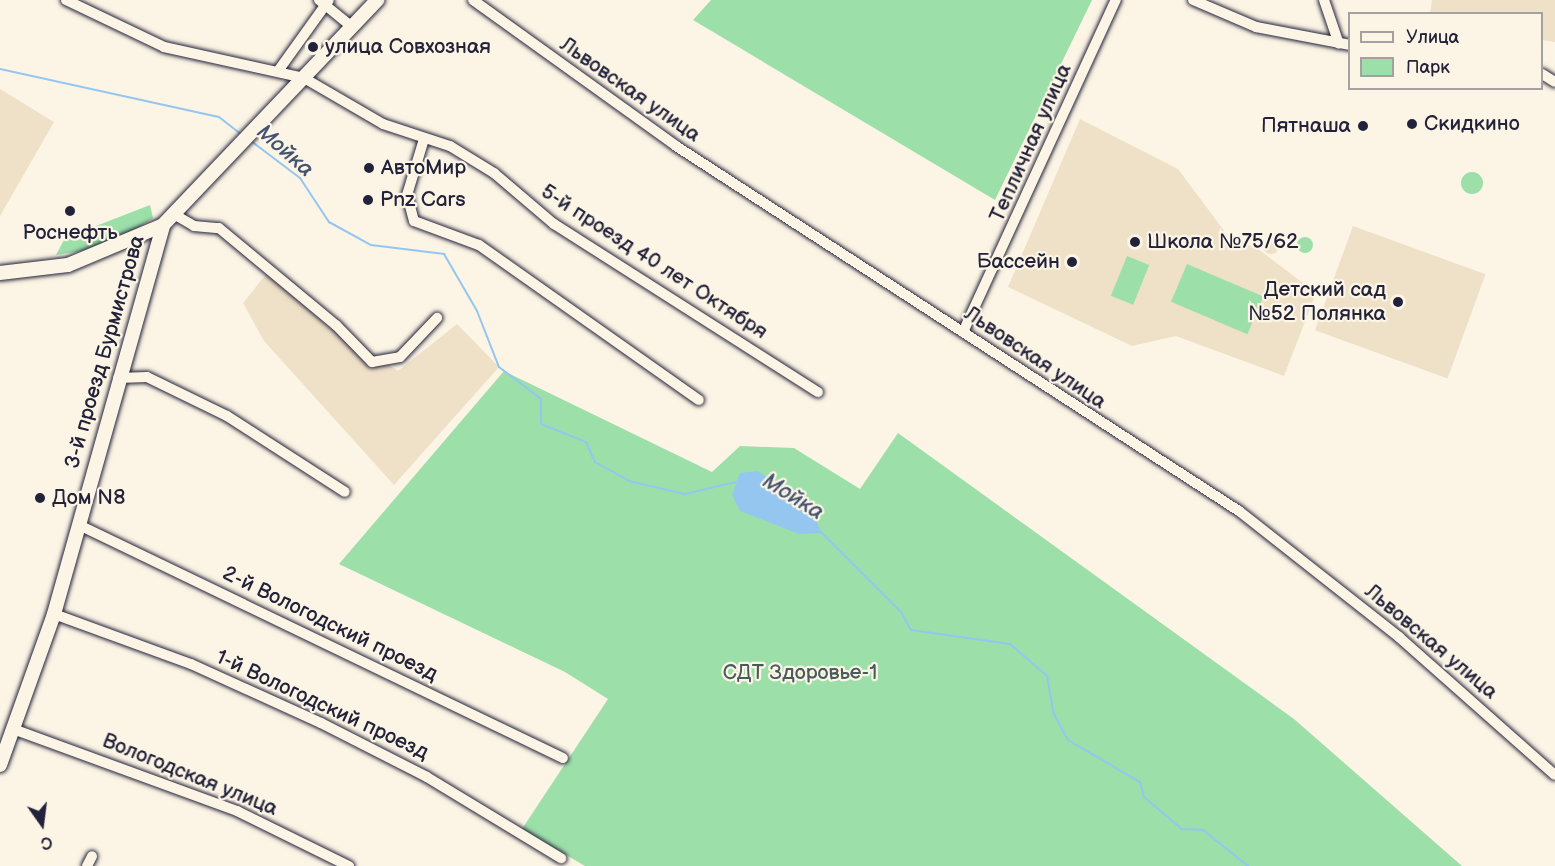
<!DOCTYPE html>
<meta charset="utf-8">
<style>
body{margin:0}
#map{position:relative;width:1555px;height:866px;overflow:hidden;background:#fcf5e5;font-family:"Balsamiq Sans",sans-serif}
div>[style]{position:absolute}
.built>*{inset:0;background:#efe0c8;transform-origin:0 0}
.round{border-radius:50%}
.green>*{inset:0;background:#9ddfa9;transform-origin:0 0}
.water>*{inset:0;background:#94c6f0}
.stream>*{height:2px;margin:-1px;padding:0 1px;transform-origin:1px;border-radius:1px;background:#94c6f0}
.roads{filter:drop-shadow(0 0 2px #22223b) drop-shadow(0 0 2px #22223b)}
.minor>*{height:10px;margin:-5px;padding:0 5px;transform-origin:5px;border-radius:5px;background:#fcf5e5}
.major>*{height:14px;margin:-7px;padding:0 7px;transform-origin:7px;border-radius:7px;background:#fcf5e5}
.dots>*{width:16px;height:16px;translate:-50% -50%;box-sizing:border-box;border:3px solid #fcf5e5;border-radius:50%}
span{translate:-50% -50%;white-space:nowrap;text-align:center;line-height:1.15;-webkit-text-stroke:4.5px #fcf5e5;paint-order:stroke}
.poi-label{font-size:21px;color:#22223b}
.left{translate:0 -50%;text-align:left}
.right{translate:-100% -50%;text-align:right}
.street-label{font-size:21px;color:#22223b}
.park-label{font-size:21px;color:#475b5c}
.water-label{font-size:22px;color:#445371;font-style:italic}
.legend{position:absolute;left:1348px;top:12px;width:195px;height:78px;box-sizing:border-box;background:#fcf5e5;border:2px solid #a5a1a1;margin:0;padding:8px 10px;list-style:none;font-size:18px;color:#22223b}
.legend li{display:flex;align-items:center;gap:12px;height:30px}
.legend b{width:30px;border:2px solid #a5a1a1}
.north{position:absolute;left:12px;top:794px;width:60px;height:60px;-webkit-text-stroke:4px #fcf5e5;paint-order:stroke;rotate:166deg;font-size:16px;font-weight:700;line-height:24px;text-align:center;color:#22223b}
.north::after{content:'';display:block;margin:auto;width:21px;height:27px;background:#22223b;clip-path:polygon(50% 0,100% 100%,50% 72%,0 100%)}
</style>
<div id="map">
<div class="built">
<div style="clip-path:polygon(1432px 0,1555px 0,1555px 42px,1542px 40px,1542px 14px,1430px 13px)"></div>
<div style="clip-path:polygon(0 89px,54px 122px,0 216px)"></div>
<div style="clip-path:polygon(1080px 119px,1178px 169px,1228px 236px,1258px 249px,1316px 293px,1284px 376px,1176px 336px,1132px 346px,1008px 287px)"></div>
<div style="left:1353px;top:226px;width:141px;height:111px;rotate:20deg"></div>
<div class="round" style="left:1263px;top:238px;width:16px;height:16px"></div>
<div style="clip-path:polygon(268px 272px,328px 327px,398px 371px,457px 324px,499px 367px,394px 485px,264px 341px,243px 303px)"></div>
</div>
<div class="green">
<div style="clip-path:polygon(711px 0,1092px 0,995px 200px,693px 20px)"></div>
<div class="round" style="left:1461px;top:172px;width:22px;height:22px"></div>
<div style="clip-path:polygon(150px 205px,153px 218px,123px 237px,105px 247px,56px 255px,65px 238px)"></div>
<div class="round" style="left:1297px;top:237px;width:16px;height:16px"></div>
<div style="left:1127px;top:256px;width:24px;height:43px;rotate:22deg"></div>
<div style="left:1187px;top:264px;width:83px;height:41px;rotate:23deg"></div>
<div style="clip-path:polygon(504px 371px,712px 472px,740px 446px,794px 448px,860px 489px,898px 433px,1294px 719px,1462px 866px,585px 866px,522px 829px,608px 699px,565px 672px,339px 564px)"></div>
</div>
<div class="water">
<div style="clip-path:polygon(758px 471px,809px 507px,822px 533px,799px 534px,740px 511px,732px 495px,740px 473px)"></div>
</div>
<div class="stream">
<div style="left:0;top:69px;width:224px;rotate:12.4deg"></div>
<div style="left:219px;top:117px;width:28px;rotate:38deg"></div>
<div style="left:251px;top:141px;width:61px;rotate:37.1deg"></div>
<div style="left:300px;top:178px;width:53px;rotate:56.6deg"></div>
<div style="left:329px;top:222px;width:48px;rotate:28.7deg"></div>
<div style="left:371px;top:245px;width:74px;rotate:7deg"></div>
<div style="left:444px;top:254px;width:66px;rotate:59.9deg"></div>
<div style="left:477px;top:311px;width:60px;rotate:68.6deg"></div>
<div style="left:499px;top:367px;width:53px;rotate:37.3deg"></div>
<div style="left:541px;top:399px;width:25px;rotate:90deg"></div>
<div style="left:541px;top:424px;width:48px;rotate:21.8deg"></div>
<div style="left:586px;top:442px;width:22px;rotate:66deg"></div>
<div style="left:595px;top:462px;width:39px;rotate:29deg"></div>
<div style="left:629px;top:481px;width:57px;rotate:13.1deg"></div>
<div style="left:685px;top:494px;width:57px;rotate:-13.3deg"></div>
<div style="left:821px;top:532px;width:113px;rotate:45deg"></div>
<div style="left:901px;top:612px;width:21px;rotate:61deg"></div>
<div style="left:911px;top:630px;width:100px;rotate:8deg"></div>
<div style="left:1010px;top:644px;width:49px;rotate:40.9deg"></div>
<div style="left:1047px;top:676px;width:39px;rotate:80deg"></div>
<div style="left:1054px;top:714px;width:30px;rotate:62deg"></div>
<div style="left:1068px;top:740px;width:83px;rotate:30.3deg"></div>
<div style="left:1140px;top:782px;width:16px;rotate:75deg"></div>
<div style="left:1144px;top:797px;width:50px;rotate:40.1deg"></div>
<div style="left:1182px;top:829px;width:21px;rotate:3deg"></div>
<div style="left:1203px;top:830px;width:58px;rotate:38.7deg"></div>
</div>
<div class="roads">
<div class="minor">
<div style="left:66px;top:0;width:109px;rotate:25.6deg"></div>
<div style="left:164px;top:47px;width:143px;rotate:12.5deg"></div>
<div style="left:304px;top:78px;width:91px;rotate:30.2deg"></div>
<div style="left:383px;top:124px;width:71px;rotate:18.2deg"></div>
<div style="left:450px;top:146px;width:52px;rotate:31.5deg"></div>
<div style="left:494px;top:173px;width:79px;rotate:40.4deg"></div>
<div style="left:554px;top:224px;width:313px;rotate:32.5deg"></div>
<div style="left:319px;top:0;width:43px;rotate:39.3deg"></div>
<div style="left:473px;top:0;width:250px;rotate:35.7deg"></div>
<div style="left:676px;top:146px;width:671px;rotate:32.96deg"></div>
<div style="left:1239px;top:511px;width:204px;rotate:38.2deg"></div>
<div style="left:1399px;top:637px;width:208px;rotate:41.5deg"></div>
<div style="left:1193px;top:0;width:69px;rotate:23.2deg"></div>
<div style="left:1256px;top:27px;width:96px;rotate:10.8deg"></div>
<div style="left:1324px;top:0;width:46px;rotate:71.2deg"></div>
<div style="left:278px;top:71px;width:87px;rotate:-54.3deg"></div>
<div style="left:1542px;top:74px;width:15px;rotate:32deg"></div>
<div style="left:424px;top:139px;width:59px;rotate:106.9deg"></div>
<div style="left:407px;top:195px;width:27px;rotate:75deg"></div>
<div style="left:414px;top:221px;width:69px;rotate:20.3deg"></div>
<div style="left:479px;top:245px;width:269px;rotate:35.2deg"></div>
<div style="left:177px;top:216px;width:20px;rotate:30deg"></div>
<div style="left:194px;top:226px;width:25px;rotate:5deg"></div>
<div style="left:219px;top:228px;width:152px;rotate:39.7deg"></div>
<div style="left:336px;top:325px;width:52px;rotate:45.8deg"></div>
<div style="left:372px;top:362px;width:28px;rotate:-10deg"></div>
<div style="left:400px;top:357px;width:54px;rotate:-46.5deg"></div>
<div style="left:963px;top:332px;width:366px;rotate:-65.3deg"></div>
<div style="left:118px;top:378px;width:29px;rotate:-2deg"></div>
<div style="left:147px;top:377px;width:89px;rotate:26deg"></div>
<div style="left:227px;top:416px;width:140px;rotate:32.8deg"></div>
<div style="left:79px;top:525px;width:537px;rotate:25.71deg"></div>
<div style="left:54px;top:614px;width:146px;rotate:20.1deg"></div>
<div style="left:191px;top:664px;width:143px;rotate:24.4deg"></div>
<div style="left:321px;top:723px;width:119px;rotate:27deg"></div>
<div style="left:427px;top:777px;width:157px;rotate:31.2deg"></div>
<div style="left:13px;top:729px;width:239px;rotate:20.1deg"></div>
<div style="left:237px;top:811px;width:125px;rotate:26.2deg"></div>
<div style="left:87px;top:866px;width:11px;rotate:-63deg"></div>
</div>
<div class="major">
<div style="left:0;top:273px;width:68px;rotate:-6.7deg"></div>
<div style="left:68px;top:265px;width:103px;rotate:-22.8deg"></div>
<div style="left:163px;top:225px;width:311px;rotate:-46.4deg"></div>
<div style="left:0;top:765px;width:160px;rotate:-70.3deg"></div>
<div style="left:54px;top:614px;width:404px;rotate:-74.3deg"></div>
</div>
</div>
<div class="dots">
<div style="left:313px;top:47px;background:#22223b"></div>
<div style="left:1412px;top:124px;background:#22223b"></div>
<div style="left:1363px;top:126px;background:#22223b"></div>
<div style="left:369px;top:168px;background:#22223b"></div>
<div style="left:368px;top:200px;background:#22223b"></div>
<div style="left:70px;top:211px;background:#22223b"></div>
<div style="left:1135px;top:242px;background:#22223b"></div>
<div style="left:1072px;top:262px;background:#22223b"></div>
<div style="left:1398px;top:302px;background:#22223b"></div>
<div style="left:40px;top:498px;background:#22223b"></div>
</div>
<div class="poi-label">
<span class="left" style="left:325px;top:47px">улица Совхозная</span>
<span class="left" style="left:1424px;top:124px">Скидкино</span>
<span class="right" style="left:1351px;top:126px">Пятнаша</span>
<span class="left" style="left:381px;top:168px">АвтоМир</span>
<span class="left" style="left:380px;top:200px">Pnz Cars</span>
<span style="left:70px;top:233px">Роснефть</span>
<span class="left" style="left:1147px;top:242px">Школа №75/62</span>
<span class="right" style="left:1060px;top:262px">Бассейн</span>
<span class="right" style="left:1386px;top:302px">Детский сад<br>№52 Полянка</span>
<span class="left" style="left:52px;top:498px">Дом N8</span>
</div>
<div class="street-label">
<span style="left:630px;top:90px;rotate:35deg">Львовская улица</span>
<span style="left:1031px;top:143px;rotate:-66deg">Тепличная улица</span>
<span style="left:654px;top:262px;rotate:33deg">5-й проезд 40 лет Октября</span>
<span style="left:105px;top:352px;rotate:-74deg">3-й проезд Бурмистрова</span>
<span style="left:1035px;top:358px;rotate:34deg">Львовская улица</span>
<span style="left:330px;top:624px;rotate:26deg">2-й Вологодский проезд</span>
<span style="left:1431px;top:642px;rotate:40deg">Львовская улица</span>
<span style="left:322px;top:705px;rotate:25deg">1-й Вологодский проезд</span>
<span style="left:190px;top:775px;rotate:22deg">Вологодская улица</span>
</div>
<div class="park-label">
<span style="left:800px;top:673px">СДТ Здоровье-1</span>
</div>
<div class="water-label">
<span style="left:285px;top:151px;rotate:41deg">Мойка</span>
<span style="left:793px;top:497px;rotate:32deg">Мойка</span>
</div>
<ul class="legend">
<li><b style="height:8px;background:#fcf5e5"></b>Улица</li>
<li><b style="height:16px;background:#9ddfa9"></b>Парк</li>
</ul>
<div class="north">С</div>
</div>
